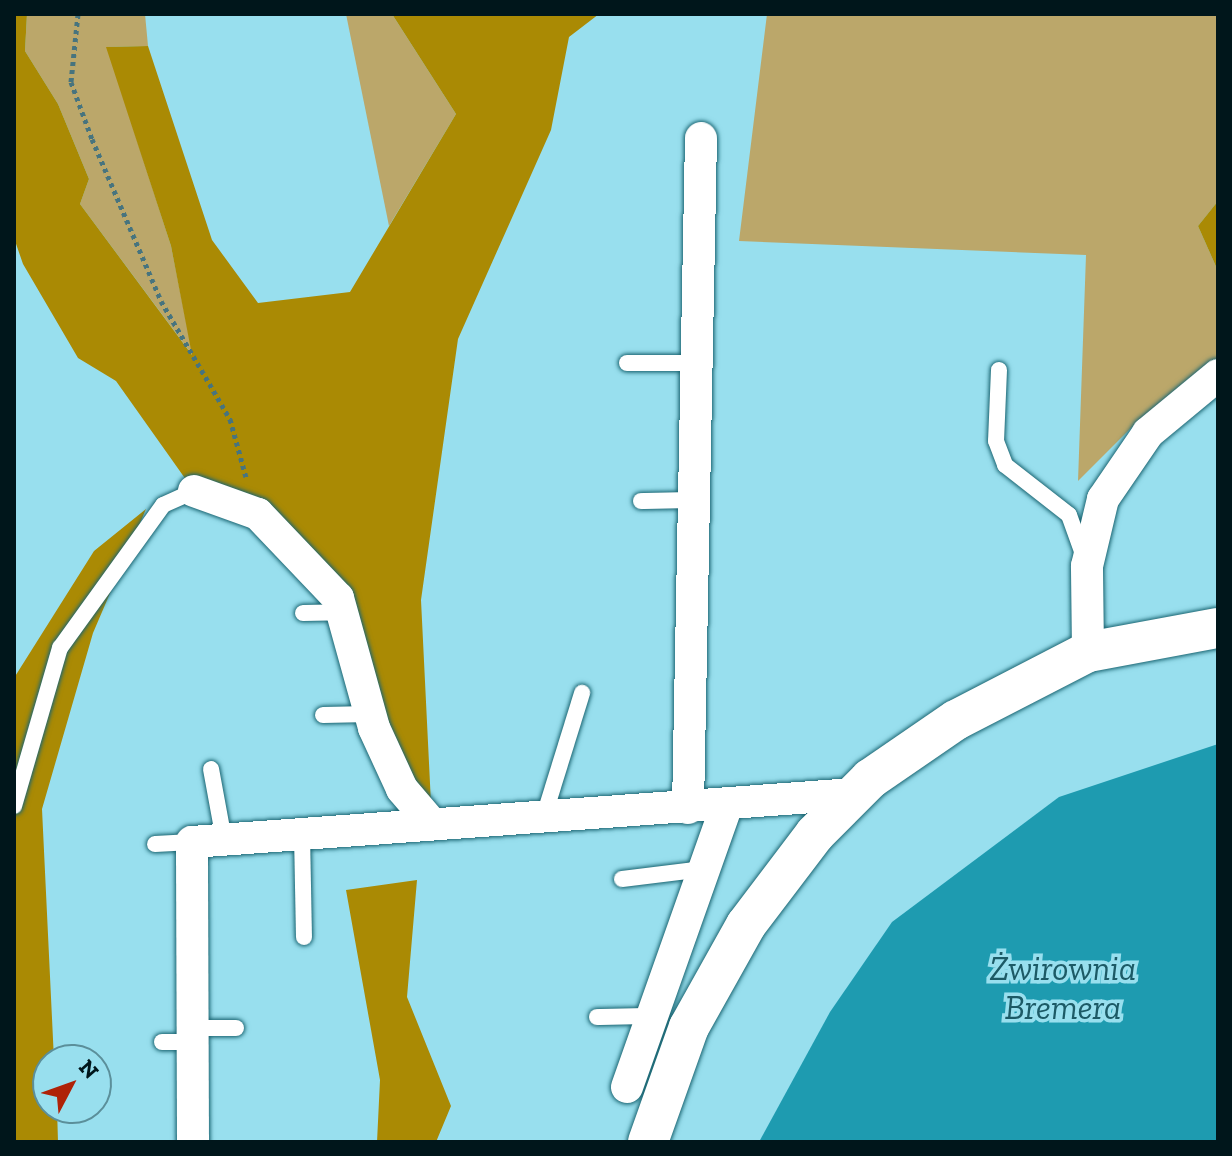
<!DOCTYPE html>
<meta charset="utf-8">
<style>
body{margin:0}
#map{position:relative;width:1232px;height:1156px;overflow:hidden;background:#98dfee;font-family:"Zilla Slab",serif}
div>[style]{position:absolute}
.green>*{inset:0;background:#bba76a}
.forest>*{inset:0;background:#aa8a04}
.water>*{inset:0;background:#1e9bb0}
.path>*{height:5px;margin-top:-2.5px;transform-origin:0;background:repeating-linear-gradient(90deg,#47747e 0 4px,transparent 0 8px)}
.roads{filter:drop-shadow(0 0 2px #1a6572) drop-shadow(0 0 2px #1a6572)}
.service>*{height:16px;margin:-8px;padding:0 8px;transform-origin:8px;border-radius:8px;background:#fff}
.minor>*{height:32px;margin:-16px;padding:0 16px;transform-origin:16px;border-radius:16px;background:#fff}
.tertiary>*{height:40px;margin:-20px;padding:0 20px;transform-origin:20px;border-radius:20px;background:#fff}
span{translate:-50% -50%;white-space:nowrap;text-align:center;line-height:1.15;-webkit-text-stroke:7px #98dfee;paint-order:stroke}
.water-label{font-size:34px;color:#1c5a66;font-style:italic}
.frame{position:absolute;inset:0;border:16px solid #00161b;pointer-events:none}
.north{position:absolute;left:32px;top:1044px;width:80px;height:80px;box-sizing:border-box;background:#98dfee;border:2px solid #5b8f9a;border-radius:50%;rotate:49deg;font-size:22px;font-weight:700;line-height:32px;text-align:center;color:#00161b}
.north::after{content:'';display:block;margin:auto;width:28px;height:36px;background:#af2207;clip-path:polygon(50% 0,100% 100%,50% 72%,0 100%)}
</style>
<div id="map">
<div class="green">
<div style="clip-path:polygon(27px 14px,145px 14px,148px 46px,107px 47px,171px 246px,193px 356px,80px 204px,89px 179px,58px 104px,25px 51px)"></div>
<div style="clip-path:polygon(346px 14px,392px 14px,456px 114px,389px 226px)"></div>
<div style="clip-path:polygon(767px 14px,1218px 14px,1218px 201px,1198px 226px,1218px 271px,1218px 373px,1134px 425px,1078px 481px,1086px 255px,739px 241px)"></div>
</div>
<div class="forest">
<div style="clip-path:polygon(14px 14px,27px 14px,25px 51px,58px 104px,89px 179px,80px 204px,192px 355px,171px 246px,106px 47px,148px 46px,212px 240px,258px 303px,350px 292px,456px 114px,392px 14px,599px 14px,569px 37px,551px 130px,458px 339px,421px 600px,432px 824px,315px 567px,194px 491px,116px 381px,78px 358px,23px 264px,14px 238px)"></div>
<div style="clip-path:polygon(1218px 201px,1218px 271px,1198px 226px)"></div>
<div style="clip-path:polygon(146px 509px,93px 633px,42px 809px,54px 1060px,48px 1060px,48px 1108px,57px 1108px,58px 1142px,14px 1142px,14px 678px,94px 551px)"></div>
<div style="clip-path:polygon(417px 880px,407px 997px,451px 1106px,436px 1142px,377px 1142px,380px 1080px,346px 890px)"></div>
</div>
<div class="water">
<div style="clip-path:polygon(1218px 744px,1218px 1142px,759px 1142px,830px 1012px,892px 922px,1059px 797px)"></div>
</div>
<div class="path">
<div style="left:78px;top:14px;width:68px;rotate:95.9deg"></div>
<div style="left:71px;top:82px;width:61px;rotate:69.8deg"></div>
<div style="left:92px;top:139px;width:176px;rotate:66.9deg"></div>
<div style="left:161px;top:301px;width:137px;rotate:59.7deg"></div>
<div style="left:230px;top:419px;width:60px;rotate:74.6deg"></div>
</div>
<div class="roads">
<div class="service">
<div style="left:627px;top:363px;width:69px"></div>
<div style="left:999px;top:370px;width:71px;rotate:92.4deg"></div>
<div style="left:996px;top:441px;width:26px;rotate:69deg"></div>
<div style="left:1005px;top:465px;width:81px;rotate:38deg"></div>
<div style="left:1069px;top:515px;width:45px;rotate:70.3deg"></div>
<div style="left:641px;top:501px;width:53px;rotate:-1.1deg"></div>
<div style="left:303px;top:613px;width:39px;rotate:-1deg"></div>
<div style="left:323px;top:715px;width:47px;rotate:-1.2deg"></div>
<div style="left:211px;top:769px;width:72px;rotate:79.6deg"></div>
<div style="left:14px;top:806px;width:165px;rotate:-73.8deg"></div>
<div style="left:60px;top:648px;width:176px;rotate:-54.2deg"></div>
<div style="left:163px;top:505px;width:34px;rotate:-24deg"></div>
<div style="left:544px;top:816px;width:129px;rotate:-72.8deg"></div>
<div style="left:302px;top:834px;width:103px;rotate:88.9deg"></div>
<div style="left:155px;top:844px;width:37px;rotate:-3deg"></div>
<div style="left:622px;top:879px;width:82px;rotate:-7deg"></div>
<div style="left:597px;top:1017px;width:52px;rotate:-1.1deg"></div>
<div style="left:192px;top:1028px;width:44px"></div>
<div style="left:162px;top:1042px;width:31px"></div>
</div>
<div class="minor">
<div style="left:194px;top:491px;width:68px;rotate:19.8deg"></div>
<div style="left:258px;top:514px;width:116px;rotate:46.4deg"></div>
<div style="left:338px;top:598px;width:135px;rotate:74.5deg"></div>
<div style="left:374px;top:728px;width:67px;rotate:65.3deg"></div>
<div style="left:402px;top:789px;width:46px;rotate:49.4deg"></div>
<div style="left:1088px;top:652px;width:86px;rotate:-90.7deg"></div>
<div style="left:1087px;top:566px;width:69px;rotate:-76.6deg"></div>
<div style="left:1103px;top:499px;width:80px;rotate:-55.7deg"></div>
<div style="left:1148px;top:433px;width:91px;rotate:-39.6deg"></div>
<div style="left:688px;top:808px;width:670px;rotate:-88.89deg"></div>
<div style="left:627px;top:1087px;width:299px;rotate:-70.5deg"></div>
<div style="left:193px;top:1142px;width:300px;rotate:-90.2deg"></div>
<div style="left:192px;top:842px;width:664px;rotate:-4.15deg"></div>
</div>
<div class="tertiary">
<div style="left:648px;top:1142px;width:122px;rotate:-70.4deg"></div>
<div style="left:689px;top:1027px;width:117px;rotate:-60.8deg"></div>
<div style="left:746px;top:925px;width:114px;rotate:-52.8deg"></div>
<div style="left:815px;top:834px;width:78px;rotate:-45deg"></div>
<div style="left:870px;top:779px;width:104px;rotate:-34.5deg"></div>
<div style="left:956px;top:720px;width:148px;rotate:-27.3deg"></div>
<div style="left:1088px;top:652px;width:132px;rotate:-10.5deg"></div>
</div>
</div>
<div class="water-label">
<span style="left:1063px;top:988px">Żwirownia<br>Bremera</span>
</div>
<div class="frame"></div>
<div class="north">N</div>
</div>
